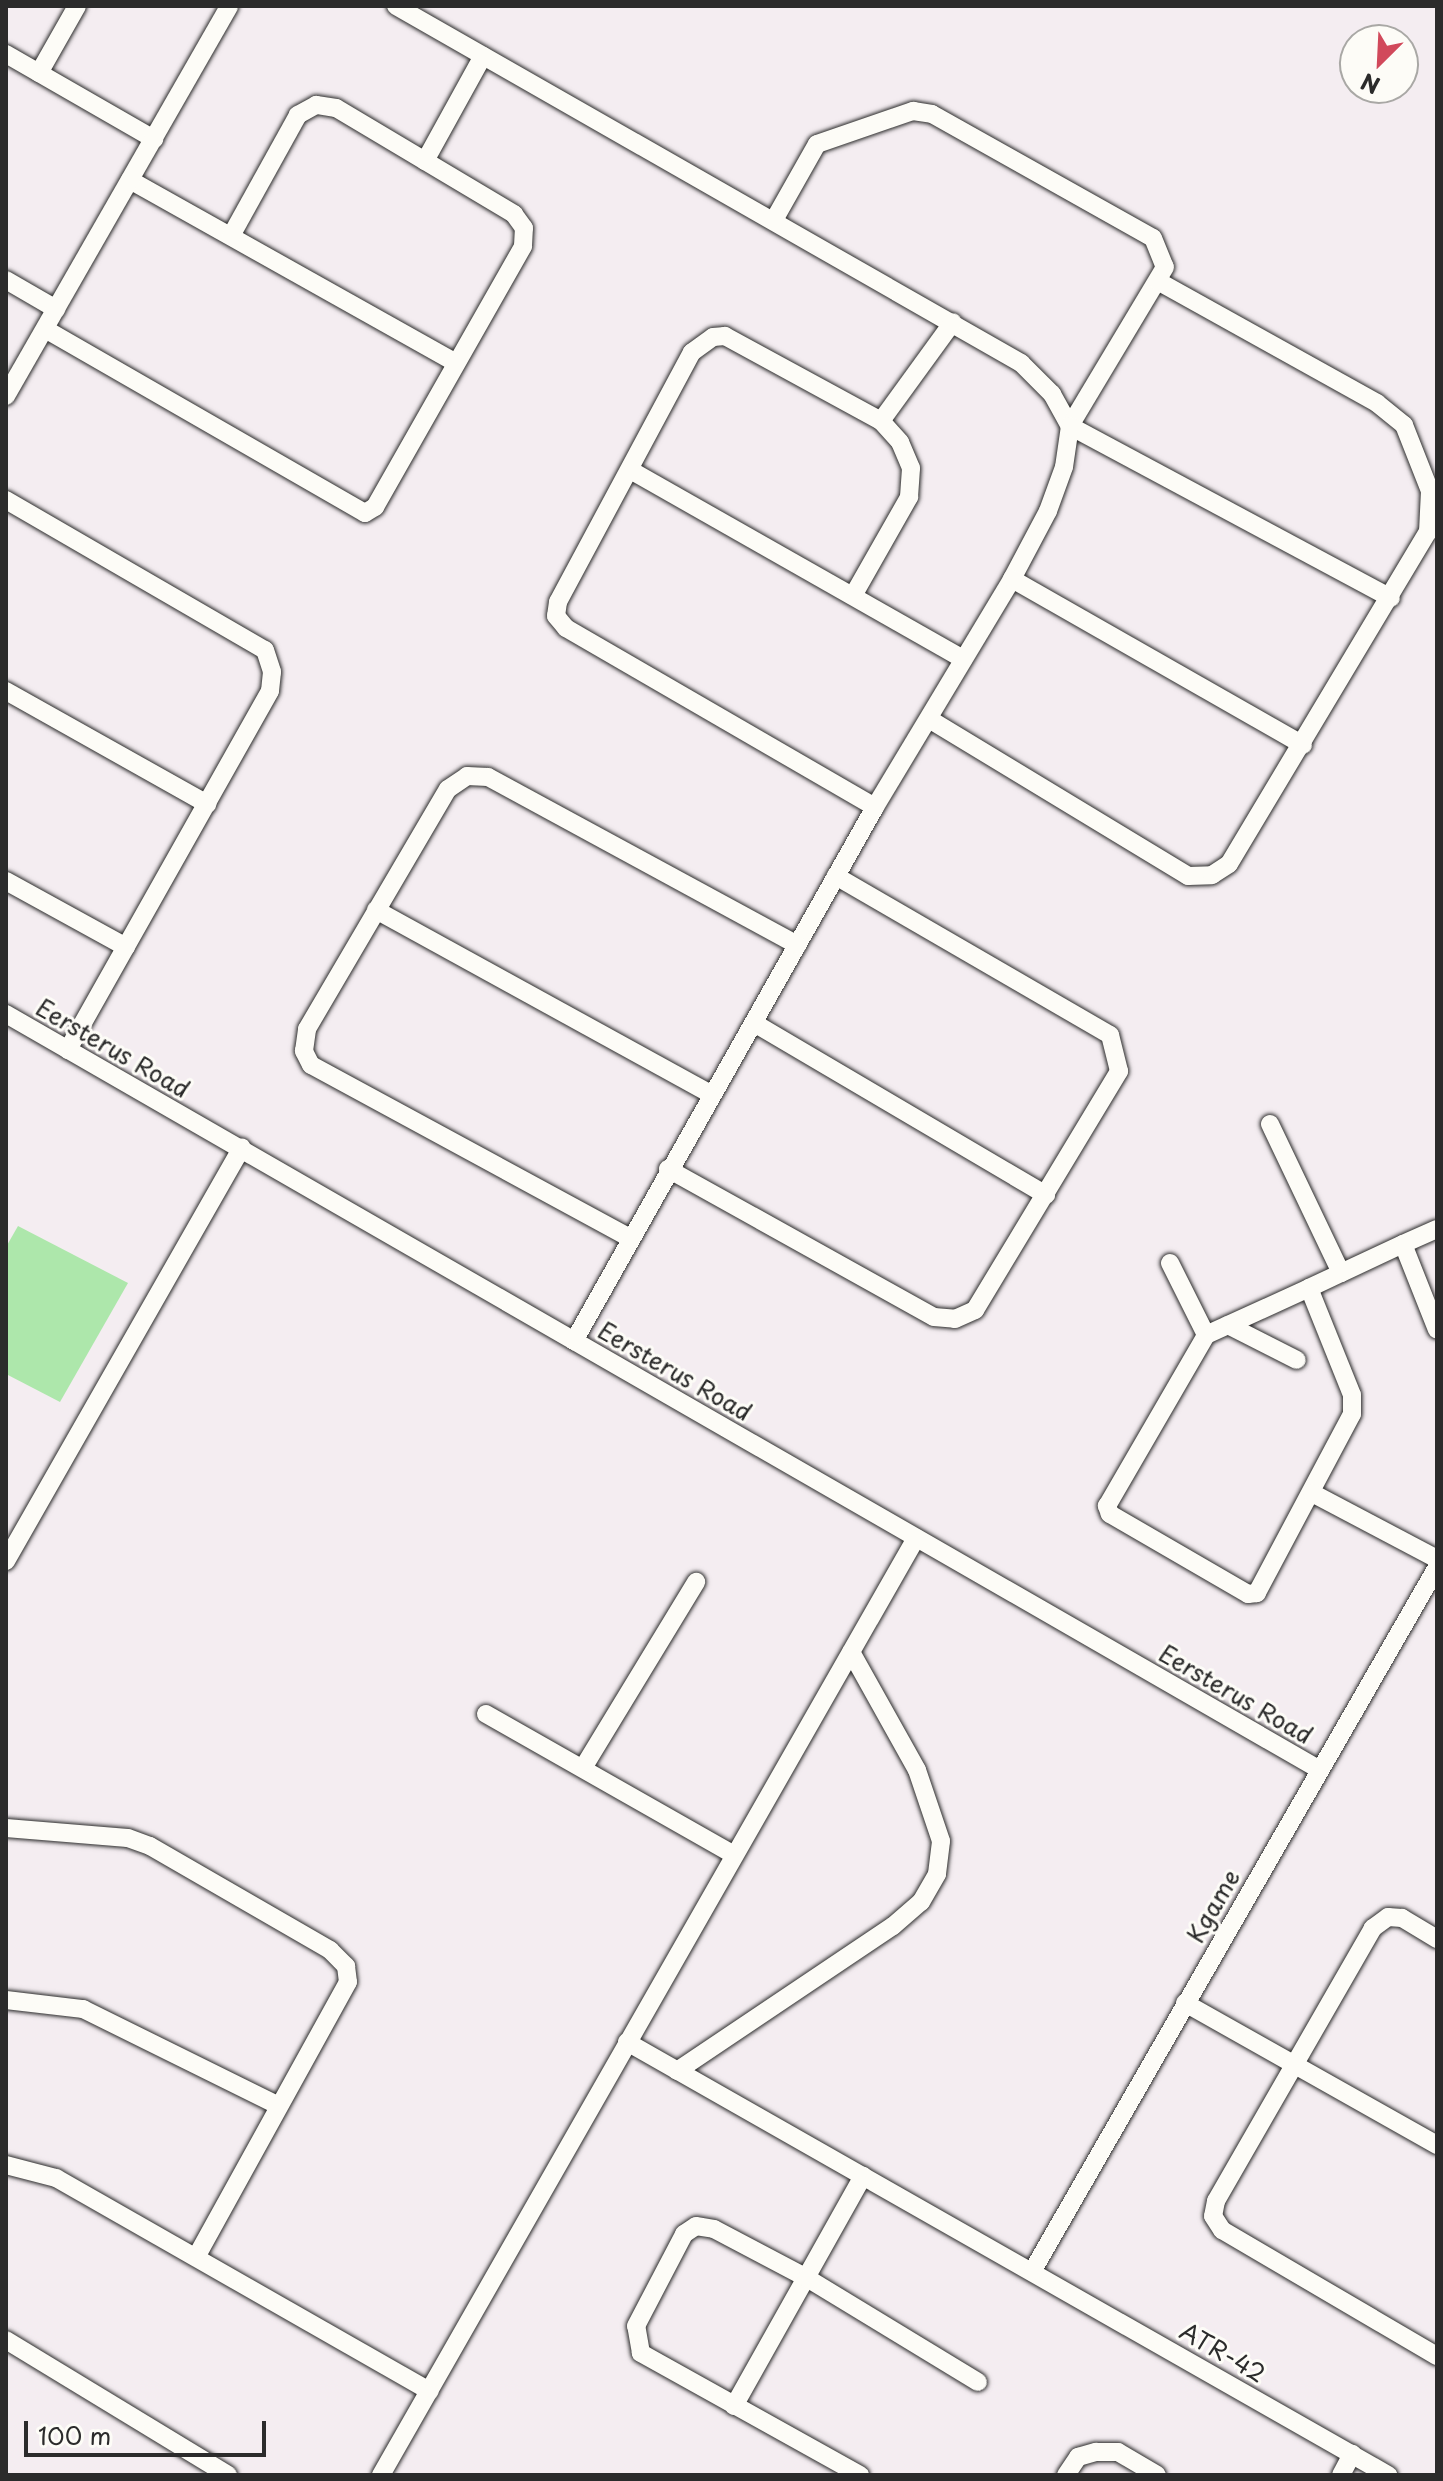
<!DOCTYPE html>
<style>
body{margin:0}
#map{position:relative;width:1443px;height:2481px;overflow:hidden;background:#f4edf1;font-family:"Playpen Sans",sans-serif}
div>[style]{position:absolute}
.green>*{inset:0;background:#ade7ab}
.roads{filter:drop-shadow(0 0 2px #2b2b2b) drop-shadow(0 0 2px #2b2b2b)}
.minor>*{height:18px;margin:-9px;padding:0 9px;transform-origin:9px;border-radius:9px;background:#fdfcf7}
span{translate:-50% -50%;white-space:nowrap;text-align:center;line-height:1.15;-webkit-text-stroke:6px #fdfcf7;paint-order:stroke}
.street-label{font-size:24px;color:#2b2b2b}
.frame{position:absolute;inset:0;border:8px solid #2b2b2b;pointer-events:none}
.north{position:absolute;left:1339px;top:24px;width:80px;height:80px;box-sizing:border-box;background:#fdfcf7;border:2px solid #a9a8a5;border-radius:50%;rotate:204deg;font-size:22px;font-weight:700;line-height:32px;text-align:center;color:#2b2b2b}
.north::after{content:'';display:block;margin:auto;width:28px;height:36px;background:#d1495b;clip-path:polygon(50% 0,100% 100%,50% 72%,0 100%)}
.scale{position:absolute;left:24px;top:2421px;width:242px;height:36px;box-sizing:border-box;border:4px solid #2b2b2b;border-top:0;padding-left:10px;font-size:24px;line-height:28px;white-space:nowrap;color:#2b2b2b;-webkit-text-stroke:6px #fdfcf7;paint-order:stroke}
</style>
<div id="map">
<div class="green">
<div style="clip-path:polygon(18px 1226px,128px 1283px,60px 1402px,6px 1374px,6px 1247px)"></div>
</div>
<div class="roads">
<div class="minor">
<div style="left:396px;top:6px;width:720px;rotate:29.74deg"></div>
<div style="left:1021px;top:363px;width:44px;rotate:45deg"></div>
<div style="left:1052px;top:394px;width:37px;rotate:61deg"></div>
<div style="left:1070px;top:426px;width:41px;rotate:98.3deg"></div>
<div style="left:1064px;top:467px;width:47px;rotate:110deg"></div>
<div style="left:1048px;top:511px;width:77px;rotate:117.9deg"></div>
<div style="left:1012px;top:579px;width:266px;rotate:121deg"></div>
<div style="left:875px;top:807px;width:613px;rotate:119.41deg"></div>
<div style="left:6px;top:54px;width:171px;rotate:29.9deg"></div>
<div style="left:39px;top:73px;width:77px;rotate:-60.4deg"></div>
<div style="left:425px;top:161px;width:120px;rotate:-61.1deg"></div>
<div style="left:130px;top:180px;width:374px;rotate:29.3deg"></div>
<div style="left:774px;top:220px;width:87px;rotate:-60.5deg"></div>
<div style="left:817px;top:144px;width:102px;rotate:-19deg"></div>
<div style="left:913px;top:111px;width:19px;rotate:9deg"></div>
<div style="left:932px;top:114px;width:253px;rotate:29.3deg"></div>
<div style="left:1153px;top:238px;width:31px;rotate:68deg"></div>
<div style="left:1165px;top:267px;width:185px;rotate:120.9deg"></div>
<div style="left:1070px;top:426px;width:364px;rotate:28.2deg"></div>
<div style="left:6px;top:280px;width:58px;rotate:30.1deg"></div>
<div style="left:45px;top:329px;width:369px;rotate:29.9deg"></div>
<div style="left:365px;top:513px;width:12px;rotate:-31deg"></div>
<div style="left:375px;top:507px;width:300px;rotate:-60.4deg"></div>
<div style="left:523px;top:246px;width:18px;rotate:-87deg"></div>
<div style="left:524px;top:228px;width:17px;rotate:-126deg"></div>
<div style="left:514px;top:214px;width:207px;rotate:-149.2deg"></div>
<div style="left:336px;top:108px;width:20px;rotate:-171deg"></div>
<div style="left:316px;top:105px;width:21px;rotate:151deg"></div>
<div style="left:298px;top:115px;width:138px;rotate:119deg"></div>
<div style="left:6px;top:396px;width:449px;rotate:-60.2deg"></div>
<div style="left:881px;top:421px;width:122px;rotate:-54deg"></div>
<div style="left:632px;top:471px;width:381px;rotate:29.6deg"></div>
<div style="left:6px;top:500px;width:299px;rotate:30.1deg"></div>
<div style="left:265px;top:650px;width:23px;rotate:72deg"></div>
<div style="left:272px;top:672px;width:19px;rotate:96deg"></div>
<div style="left:270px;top:691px;width:412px;rotate:119.4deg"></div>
<div style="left:1012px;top:579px;width:335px;rotate:29.7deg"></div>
<div style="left:854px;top:594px;width:112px;rotate:-60.4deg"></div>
<div style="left:909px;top:497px;width:29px;rotate:-86deg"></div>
<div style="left:911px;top:468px;width:28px;rotate:-113deg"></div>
<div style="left:900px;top:442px;width:28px;rotate:-132deg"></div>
<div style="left:881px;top:421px;width:178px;rotate:-151.4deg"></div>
<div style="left:725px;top:336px;width:12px;rotate:175deg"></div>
<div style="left:713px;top:337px;width:26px;rotate:144deg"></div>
<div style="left:692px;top:352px;width:284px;rotate:118.2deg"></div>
<div style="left:558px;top:602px;width:14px;rotate:98deg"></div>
<div style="left:556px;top:616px;width:16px;rotate:50deg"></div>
<div style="left:566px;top:628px;width:357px;rotate:30.1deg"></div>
<div style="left:6px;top:691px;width:231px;rotate:29.3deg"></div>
<div style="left:929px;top:719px;width:303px;rotate:31.2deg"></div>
<div style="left:1188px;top:876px;width:24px;rotate:-2deg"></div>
<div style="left:1212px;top:875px;width:20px;rotate:-33deg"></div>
<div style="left:1229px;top:864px;width:387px;rotate:-59.1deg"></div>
<div style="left:1428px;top:532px;width:41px;rotate:-87.2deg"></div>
<div style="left:1430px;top:491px;width:71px;rotate:-111.5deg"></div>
<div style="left:1404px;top:425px;width:35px;rotate:-141deg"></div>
<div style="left:1377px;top:403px;width:251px;rotate:-150.9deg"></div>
<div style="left:6px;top:881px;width:137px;rotate:28.8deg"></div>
<div style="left:376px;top:910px;width:382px;rotate:28.8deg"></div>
<div style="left:6px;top:1014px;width:1516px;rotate:29.91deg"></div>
<div style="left:754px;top:1023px;width:339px;rotate:30.5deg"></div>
<div style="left:1270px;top:1124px;width:165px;rotate:64.5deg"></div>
<div style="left:668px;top:1169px;width:304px;rotate:29.1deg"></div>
<div style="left:934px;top:1317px;width:21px;rotate:5deg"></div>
<div style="left:955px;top:1319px;width:22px;rotate:-24deg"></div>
<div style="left:975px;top:1310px;width:279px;rotate:-58.9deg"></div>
<div style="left:1119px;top:1071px;width:37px;rotate:-104deg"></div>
<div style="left:1110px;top:1035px;width:317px;rotate:-149.9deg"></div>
<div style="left:630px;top:1238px;width:363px;rotate:-151.5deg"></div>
<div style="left:311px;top:1065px;width:16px;rotate:-117deg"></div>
<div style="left:304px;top:1051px;width:22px;rotate:-82deg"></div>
<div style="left:307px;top:1029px;width:278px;rotate:-59.6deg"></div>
<div style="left:448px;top:789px;width:23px;rotate:-34deg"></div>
<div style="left:467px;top:776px;width:21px;rotate:3deg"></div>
<div style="left:488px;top:777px;width:352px;rotate:28.5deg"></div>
<div style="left:1403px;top:1244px;width:92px;rotate:68.4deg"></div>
<div style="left:1170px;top:1263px;width:80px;rotate:63.4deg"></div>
<div style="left:1309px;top:1288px;width:115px;rotate:68.1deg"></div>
<div style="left:1352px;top:1395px;width:19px;rotate:90deg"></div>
<div style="left:1352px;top:1414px;width:203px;rotate:118deg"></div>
<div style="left:1257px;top:1593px;width:9px;rotate:174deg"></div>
<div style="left:1248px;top:1594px;width:160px;rotate:-149.9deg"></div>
<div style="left:1110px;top:1514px;width:9px;rotate:-111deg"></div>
<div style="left:1107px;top:1506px;width:198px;rotate:-59.9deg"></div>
<div style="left:1206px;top:1335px;width:113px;rotate:-24.5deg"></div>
<div style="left:1309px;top:1288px;width:35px;rotate:-25deg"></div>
<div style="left:1341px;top:1273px;width:68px;rotate:-25.1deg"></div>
<div style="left:1403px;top:1244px;width:37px;rotate:-24deg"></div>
<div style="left:1228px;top:1325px;width:77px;rotate:26.9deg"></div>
<div style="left:1312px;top:1493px;width:141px;rotate:27.8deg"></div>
<div style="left:6px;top:1561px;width:476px;rotate:-60.3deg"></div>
<div style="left:486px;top:1714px;width:285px;rotate:29.6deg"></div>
<div style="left:583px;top:1768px;width:218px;rotate:-58.7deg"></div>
<div style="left:6px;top:1828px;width:122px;rotate:4.7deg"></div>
<div style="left:128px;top:1838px;width:23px;rotate:20deg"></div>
<div style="left:150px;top:1846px;width:208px;rotate:30deg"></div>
<div style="left:330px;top:1950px;width:23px;rotate:45deg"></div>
<div style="left:346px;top:1966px;width:16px;rotate:83deg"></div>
<div style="left:348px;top:1982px;width:312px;rotate:118.9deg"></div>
<div style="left:1437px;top:1939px;width:41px;rotate:-149deg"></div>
<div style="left:1402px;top:1918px;width:14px;rotate:-176deg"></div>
<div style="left:1388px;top:1917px;width:19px;rotate:144deg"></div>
<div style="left:1373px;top:1928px;width:315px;rotate:119.9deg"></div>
<div style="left:1216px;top:2201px;width:15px;rotate:101deg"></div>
<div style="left:1213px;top:2216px;width:17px;rotate:57deg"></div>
<div style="left:1222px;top:2230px;width:249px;rotate:30.4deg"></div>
<div style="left:6px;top:2000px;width:78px;rotate:6.7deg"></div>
<div style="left:83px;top:2009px;width:216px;rotate:26.3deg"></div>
<div style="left:1185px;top:2003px;width:289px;rotate:29.4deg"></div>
<div style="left:627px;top:2042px;width:876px;rotate:29.64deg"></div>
<div style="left:677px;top:2071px;width:260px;rotate:-33.9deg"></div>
<div style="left:893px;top:1926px;width:37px;rotate:-41deg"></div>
<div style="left:921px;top:1902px;width:32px;rotate:-60deg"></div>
<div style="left:937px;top:1874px;width:33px;rotate:-83deg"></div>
<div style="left:941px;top:1841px;width:75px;rotate:-108.7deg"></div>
<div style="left:917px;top:1770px;width:135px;rotate:-119.2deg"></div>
<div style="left:6px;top:2165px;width:52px;rotate:14.6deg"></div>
<div style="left:56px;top:2178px;width:430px;rotate:29.7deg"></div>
<div style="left:1033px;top:2270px;width:811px;rotate:-60.11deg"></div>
<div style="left:6px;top:2340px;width:260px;rotate:31.3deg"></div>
<div style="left:734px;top:2406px;width:264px;rotate:-60.7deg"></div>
<div style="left:381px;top:2475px;width:1079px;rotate:-60.27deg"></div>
<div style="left:860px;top:2475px;width:251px;rotate:-150.9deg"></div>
<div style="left:641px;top:2353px;width:27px;rotate:-100deg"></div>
<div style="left:636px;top:2326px;width:104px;rotate:-62.4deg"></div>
<div style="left:684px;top:2234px;width:14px;rotate:-34deg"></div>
<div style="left:696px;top:2226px;width:18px;rotate:9deg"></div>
<div style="left:714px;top:2229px;width:105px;rotate:27.8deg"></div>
<div style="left:807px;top:2278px;width:200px;rotate:31.3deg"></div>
<div style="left:1066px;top:2475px;width:22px;rotate:-56deg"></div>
<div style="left:1078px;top:2457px;width:19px;rotate:-16deg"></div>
<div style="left:1096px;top:2452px;width:22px"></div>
<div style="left:1118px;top:2452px;width:45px;rotate:30.5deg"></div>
<div style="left:1341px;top:2475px;width:24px;rotate:-62deg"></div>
</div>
</div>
<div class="street-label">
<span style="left:113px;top:1048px;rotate:30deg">Eersterus Road</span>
<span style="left:675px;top:1371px;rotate:30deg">Eersterus Road</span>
<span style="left:1236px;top:1694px;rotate:30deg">Eersterus Road</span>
<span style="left:1213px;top:1906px;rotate:-60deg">Kgame</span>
<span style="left:1223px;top:2352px;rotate:30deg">ATR-42</span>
</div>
<div class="frame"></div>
<div class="north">N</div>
<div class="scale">100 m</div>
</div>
